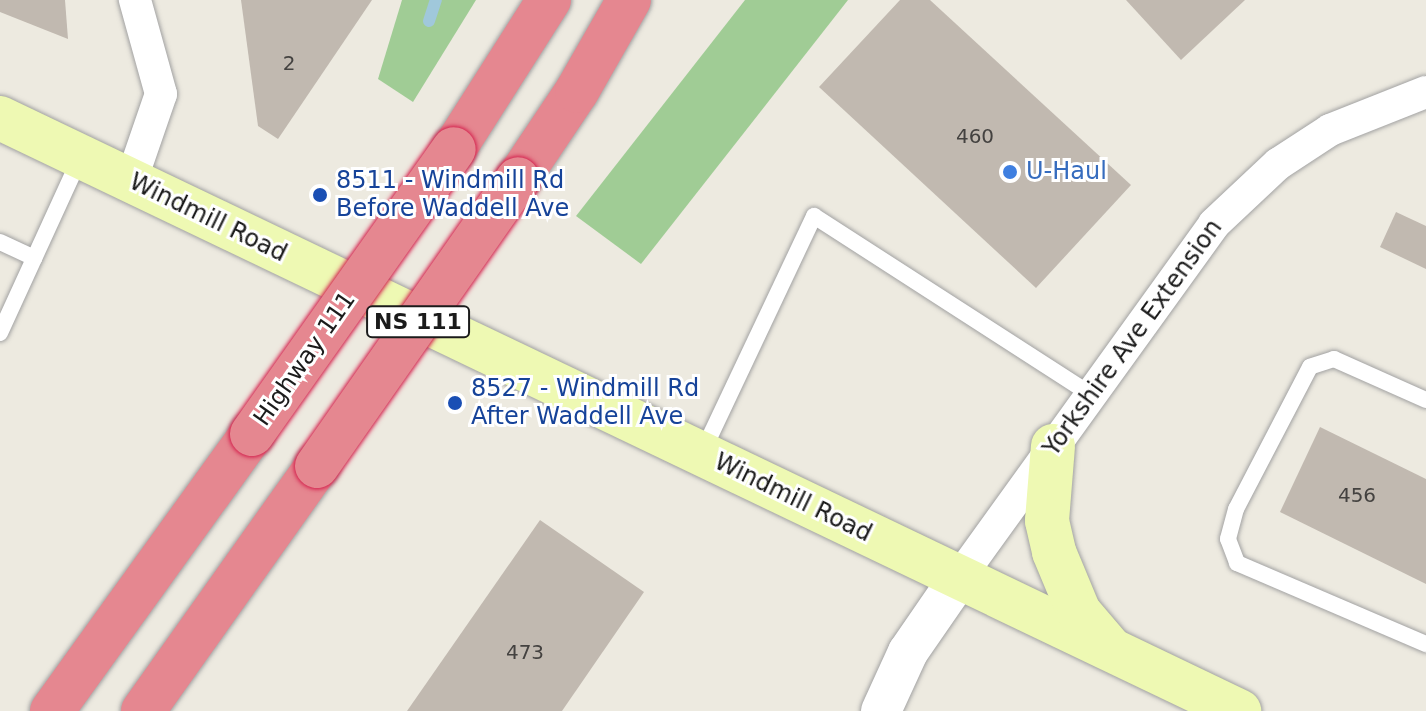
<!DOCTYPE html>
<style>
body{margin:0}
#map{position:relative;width:1426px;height:711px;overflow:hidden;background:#edeae0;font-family:"DejaVu Sans",sans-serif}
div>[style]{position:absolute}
.forest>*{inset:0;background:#a0cc95}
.stream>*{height:12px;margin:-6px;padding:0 6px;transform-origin:6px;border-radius:6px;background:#a0c8db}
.building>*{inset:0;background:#c1b9b0}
.roads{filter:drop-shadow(0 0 2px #a2a2a2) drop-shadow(0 0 2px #a2a2a2)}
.service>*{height:16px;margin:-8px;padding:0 8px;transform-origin:8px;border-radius:8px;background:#fff}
.minor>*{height:32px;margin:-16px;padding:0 16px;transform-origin:16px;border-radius:16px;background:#fff}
.tertiary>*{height:40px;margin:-20px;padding:0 20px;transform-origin:20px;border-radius:20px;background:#fff}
.secondary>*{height:44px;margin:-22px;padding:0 22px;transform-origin:22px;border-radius:22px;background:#eef9b3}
.motorway>*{height:44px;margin:-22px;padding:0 22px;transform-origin:22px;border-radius:22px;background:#e58790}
.bridges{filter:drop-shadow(0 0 2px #d4244f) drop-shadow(0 0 2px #d4244f)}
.motorway-bridge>*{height:44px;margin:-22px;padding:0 22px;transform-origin:22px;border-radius:22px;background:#e58790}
.dots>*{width:22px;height:22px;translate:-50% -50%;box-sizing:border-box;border:4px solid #fff;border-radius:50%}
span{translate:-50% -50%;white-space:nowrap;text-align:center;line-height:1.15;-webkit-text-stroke:6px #fff;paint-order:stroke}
.number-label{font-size:20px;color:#444240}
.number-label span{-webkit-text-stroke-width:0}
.shield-label span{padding:2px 6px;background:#fff;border:2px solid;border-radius:6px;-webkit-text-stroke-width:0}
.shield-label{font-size:22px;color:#1b1b1b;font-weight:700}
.shop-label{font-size:24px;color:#366cbe}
.left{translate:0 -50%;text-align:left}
.transit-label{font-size:24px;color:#164399}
.street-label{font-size:24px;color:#1b1b1b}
</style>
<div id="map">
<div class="forest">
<div style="clip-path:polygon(402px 0,476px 0,413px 102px,378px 79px)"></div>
<div style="clip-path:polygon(745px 0,848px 0,641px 264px,576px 216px)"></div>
</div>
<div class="stream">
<div style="left:429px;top:21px;width:22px;rotate:-72deg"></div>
</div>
<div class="building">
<div style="clip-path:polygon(0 0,65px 0,68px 39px,0 12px)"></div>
<div style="clip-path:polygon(241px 0,372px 0,278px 139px,258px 126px)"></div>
<div style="clip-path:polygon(900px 0,930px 0,1131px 185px,1036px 288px,819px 87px)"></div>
<div style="clip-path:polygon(1126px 0,1245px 0,1181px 60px)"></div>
<div style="clip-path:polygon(1396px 212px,1426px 226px,1426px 269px,1380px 247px)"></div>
<div style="clip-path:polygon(1320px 427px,1426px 479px,1426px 584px,1280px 512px)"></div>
<div style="clip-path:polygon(540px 520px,644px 592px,562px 711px,407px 711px)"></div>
</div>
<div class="roads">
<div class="service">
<div style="left:0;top:242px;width:38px;rotate:25deg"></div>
<div style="left:0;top:333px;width:192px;rotate:-65.4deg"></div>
<div style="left:1426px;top:400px;width:101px;rotate:-156deg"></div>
<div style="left:1334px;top:359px;width:25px;rotate:162deg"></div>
<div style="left:1310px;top:367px;width:160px;rotate:117.5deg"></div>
<div style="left:1236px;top:509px;width:31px;rotate:105deg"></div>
<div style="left:1228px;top:539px;width:26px;rotate:69deg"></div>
<div style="left:1237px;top:563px;width:206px;rotate:23.2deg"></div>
<div style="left:703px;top:451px;width:260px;rotate:-64.7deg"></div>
<div style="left:814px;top:216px;width:328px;rotate:32.8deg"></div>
</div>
<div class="minor">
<div style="left:131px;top:181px;width:92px;rotate:-71deg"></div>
<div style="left:161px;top:94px;width:98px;rotate:-105.5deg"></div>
<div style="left:959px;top:578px;width:436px;rotate:-54.2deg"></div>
<div style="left:1214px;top:224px;width:88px;rotate:-43.2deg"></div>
<div style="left:1278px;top:164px;width:62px;rotate:-33.2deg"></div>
<div style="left:1330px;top:130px;width:103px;rotate:-21.6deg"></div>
</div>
<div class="tertiary">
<div style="left:881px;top:711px;width:65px;rotate:-65.4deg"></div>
<div style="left:908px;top:652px;width:90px;rotate:-55.4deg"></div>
</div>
<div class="secondary">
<div style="left:0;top:118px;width:1374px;rotate:25.58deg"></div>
<div style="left:1053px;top:446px;width:75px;rotate:94.6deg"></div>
<div style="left:1047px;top:521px;width:32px;rotate:77deg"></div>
<div style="left:1054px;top:552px;width:65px;rotate:67.4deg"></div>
<div style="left:1079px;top:612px;width:45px;rotate:49.5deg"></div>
</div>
<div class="motorway">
<div style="left:454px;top:149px;width:177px;rotate:-57.5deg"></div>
<div style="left:518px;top:179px;width:106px;rotate:-56.2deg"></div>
<div style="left:577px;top:91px;width:105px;rotate:-60.3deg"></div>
<div style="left:52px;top:711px;width:342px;rotate:-54.2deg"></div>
<div style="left:143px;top:711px;width:301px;rotate:-54.6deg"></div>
</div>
</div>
<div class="bridges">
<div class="motorway-bridge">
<div style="left:252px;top:434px;width:349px;rotate:-54.7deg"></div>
<div style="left:317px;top:466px;width:350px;rotate:-55deg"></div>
</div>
</div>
<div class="dots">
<div style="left:1010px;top:172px;background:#3f7fe0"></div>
<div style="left:320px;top:195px;background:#1a4fb4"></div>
<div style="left:455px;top:403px;background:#1a4fb4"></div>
</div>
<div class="number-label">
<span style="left:289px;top:63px">2</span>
<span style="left:975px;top:136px">460</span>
<span style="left:1357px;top:495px">456</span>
<span style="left:525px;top:652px">473</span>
</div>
<div class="shield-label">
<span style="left:418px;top:322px">NS 111</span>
</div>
<div class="shop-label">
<span class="left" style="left:1026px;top:172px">U-Haul</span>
</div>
<div class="transit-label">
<span class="left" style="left:336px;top:195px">8511 - Windmill Rd<br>Before Waddell Ave</span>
<span class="left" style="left:471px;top:403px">8527 - Windmill Rd<br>After Waddell Ave</span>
</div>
<div class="street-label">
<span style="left:208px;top:218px;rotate:26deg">Windmill Road</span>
<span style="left:1133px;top:338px;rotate:-54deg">Yorkshire Ave Extension</span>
<span style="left:305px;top:359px;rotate:-55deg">Highway 111</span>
<span style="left:793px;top:498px;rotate:26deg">Windmill Road</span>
</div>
</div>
